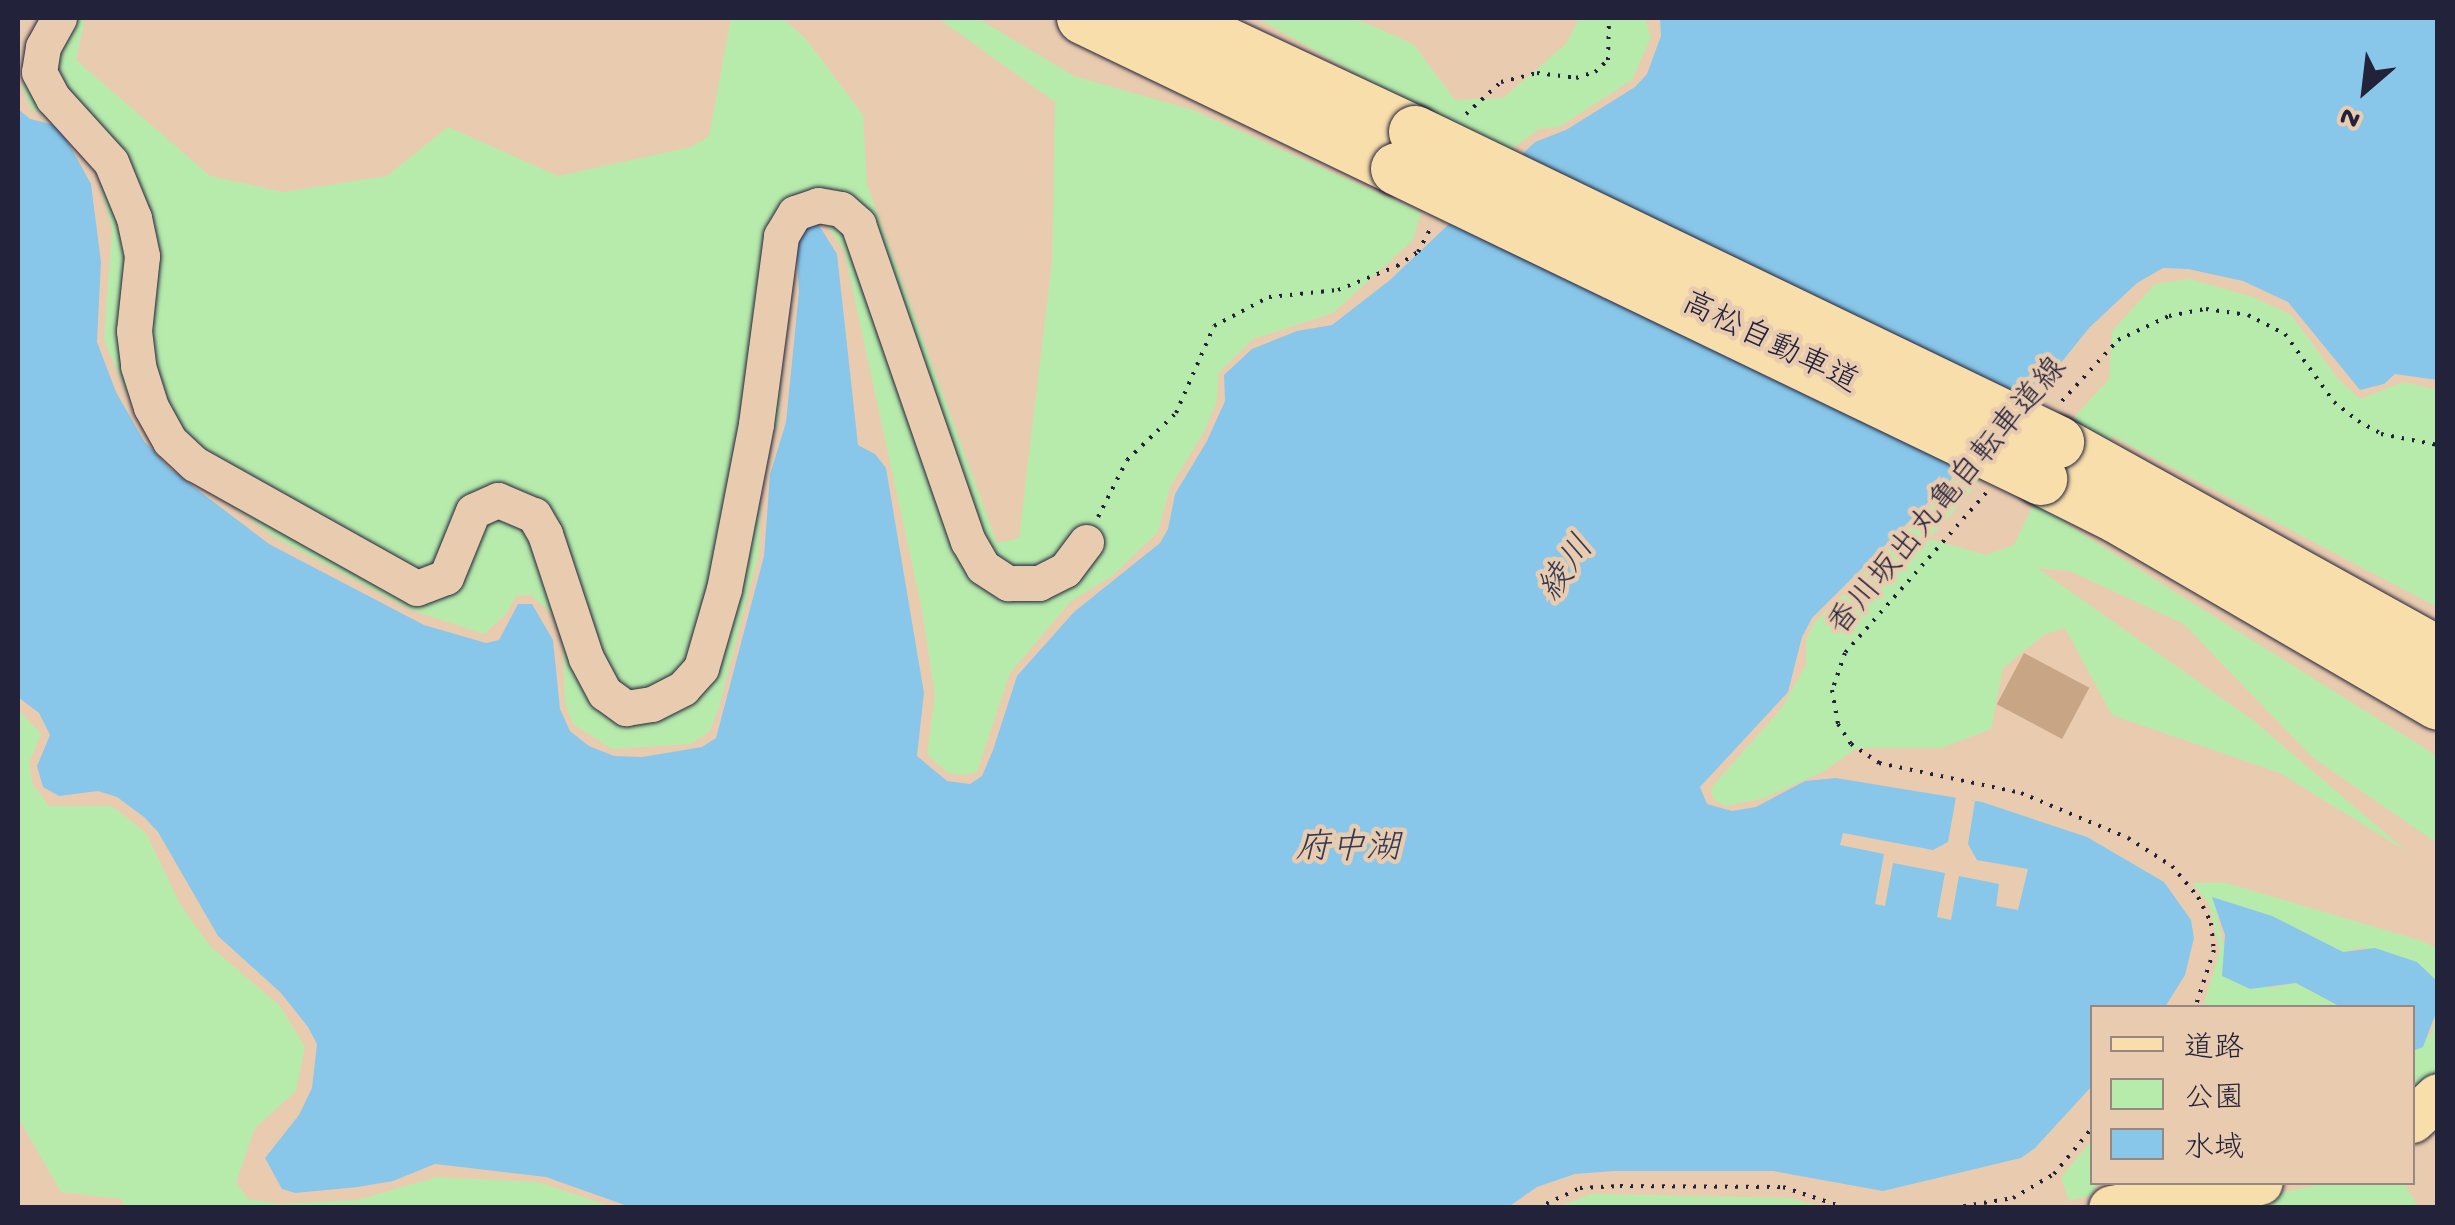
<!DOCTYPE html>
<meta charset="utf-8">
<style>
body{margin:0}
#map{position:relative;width:2455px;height:1225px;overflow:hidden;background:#e9ccb0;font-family:"Gochi Hand","Klee One",sans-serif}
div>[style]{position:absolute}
.green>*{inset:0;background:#b7ebac}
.water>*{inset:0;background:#88c7e9}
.pier>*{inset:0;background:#e9ccb0}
.building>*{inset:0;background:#c8a584;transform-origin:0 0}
.path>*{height:4px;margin-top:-2px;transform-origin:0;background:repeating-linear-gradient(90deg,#22223b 0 2.5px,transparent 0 10.5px)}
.roads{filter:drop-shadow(0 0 2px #22223b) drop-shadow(0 0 2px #22223b)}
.minor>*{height:35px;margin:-17.5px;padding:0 17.5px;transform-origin:17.5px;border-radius:17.5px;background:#e9ccb0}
.major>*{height:45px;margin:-22.5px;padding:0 22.5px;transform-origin:22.5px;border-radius:22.5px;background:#f8deab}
.highway>*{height:52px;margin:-26px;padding:0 26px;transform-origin:26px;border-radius:26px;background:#f8deab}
.bridges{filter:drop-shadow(0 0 2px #22223b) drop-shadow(0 0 2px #22223b)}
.highway-bridge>*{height:52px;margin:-26px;padding:0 26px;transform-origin:26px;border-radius:26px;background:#f8deab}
span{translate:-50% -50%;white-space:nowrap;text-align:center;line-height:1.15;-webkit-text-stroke:9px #e9ccb0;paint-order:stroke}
.street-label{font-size:32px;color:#22223b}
.water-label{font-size:35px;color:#313b55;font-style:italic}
.frame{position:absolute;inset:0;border:20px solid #22223b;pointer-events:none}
.legend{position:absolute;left:2090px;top:1005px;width:325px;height:180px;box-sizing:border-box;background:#e9ccb0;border:2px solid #998881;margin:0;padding:12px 18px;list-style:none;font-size:30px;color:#22223b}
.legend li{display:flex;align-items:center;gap:20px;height:50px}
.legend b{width:50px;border:2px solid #998881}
.north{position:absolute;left:2315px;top:40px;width:100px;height:100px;-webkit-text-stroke:8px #e9ccb0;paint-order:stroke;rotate:208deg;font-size:28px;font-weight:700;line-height:40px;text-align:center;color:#22223b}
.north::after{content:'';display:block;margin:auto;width:35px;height:45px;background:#22223b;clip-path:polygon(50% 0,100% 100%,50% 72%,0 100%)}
</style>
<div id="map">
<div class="green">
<div style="clip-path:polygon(37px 18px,85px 18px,76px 60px,210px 176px,283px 192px,387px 176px,448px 127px,558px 176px,691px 147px,709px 136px,731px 18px,782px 18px,805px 38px,863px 115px,867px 185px,997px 543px,1019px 538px,1052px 262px,1055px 102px,938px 18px,977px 18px,1074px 76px,1193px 110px,1421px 212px,1413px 240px,1333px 313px,1253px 339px,1219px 372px,1217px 401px,1204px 432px,1170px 487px,1158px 532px,1111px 577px,1071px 601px,1010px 673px,977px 772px,964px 775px,948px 773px,927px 754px,935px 695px,921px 605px,844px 250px,809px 200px,788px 239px,779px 419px,762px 467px,759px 553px,719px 707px,709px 732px,691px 744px,612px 749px,573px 724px,565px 703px,563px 647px,552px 614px,531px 595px,516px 596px,506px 614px,484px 634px,411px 610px,274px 537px,175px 462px,140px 424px,104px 340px,112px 229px,94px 163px,57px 121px,31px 109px,22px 86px)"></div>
<div style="clip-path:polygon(1257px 18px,1346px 18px,1364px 22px,1413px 44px,1455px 100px,1503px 98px,1566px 44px,1579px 18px,1645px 18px,1651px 37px,1632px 80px,1559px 127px,1539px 129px,1509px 151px,1378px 86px)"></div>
<div style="clip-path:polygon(2190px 279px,2253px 297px,2291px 315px,2339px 380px,2360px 399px,2404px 382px,2437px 390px,2437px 607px,2112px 436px,2062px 521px,2437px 756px,2437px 843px,2312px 757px,2184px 624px,2070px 571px,2037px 568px,2254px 721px,2406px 851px,2280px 773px,2112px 715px,2065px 628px,2045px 634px,2003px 668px,1991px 729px,1941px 748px,1857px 748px,1824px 771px,1764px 798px,1726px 806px,1713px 799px,1711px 788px,1781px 709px,1806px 665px,1806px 640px,1814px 623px,1966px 471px,1982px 478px,1929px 539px,1986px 555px,2014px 545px,2076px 415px,2109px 379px,2112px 331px,2155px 284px)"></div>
<div style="clip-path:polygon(18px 709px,41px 734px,29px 763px,33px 785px,49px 806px,112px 806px,146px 833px,180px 904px,211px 947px,280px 1006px,305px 1047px,296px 1091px,255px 1128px,236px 1182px,248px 1199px,281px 1204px,357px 1200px,437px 1177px,538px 1182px,612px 1207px,125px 1208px,122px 1199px,61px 1192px,18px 1117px)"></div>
<div style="clip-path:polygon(2192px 883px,2226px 883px,2419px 940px,2437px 948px,2437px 981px,2364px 947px,2343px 952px,2272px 916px,2213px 898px,2226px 957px,2271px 988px,2296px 983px,2341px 1007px,2203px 1007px,2220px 950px,2209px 904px)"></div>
<div style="clip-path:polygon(2437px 1010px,2437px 1069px,2418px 1094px,2413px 1091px,2413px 1052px,2432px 1033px)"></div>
<div style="clip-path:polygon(2092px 1140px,2092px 1182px,2099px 1183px,2092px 1195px,2069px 1201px,2061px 1177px)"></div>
<div style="clip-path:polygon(2333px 1182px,2404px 1183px,2418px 1207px,2204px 1208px)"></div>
<div style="clip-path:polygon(1592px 1194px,1790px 1198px,1822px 1207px,1557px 1207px)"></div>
</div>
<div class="water">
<div style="clip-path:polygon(1660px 18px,2437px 18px,2437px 380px,2395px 374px,2384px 384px,2360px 390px,2288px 302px,2243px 281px,2188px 269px,2163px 268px,2137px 283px,2089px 328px,2031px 400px,1812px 618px,1802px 637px,1788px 692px,1700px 787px,1707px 804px,1732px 811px,1756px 807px,1805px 781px,1836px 778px,1982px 802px,2087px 837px,2164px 882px,2191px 920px,2194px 938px,2185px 975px,2165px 1007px,2092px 1008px,2092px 1086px,2035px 1148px,2021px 1158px,1883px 1191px,1773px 1171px,1614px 1171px,1575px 1174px,1537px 1187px,1507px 1208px,633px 1208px,546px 1177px,435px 1164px,393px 1181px,358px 1187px,295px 1193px,282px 1189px,265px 1158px,299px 1115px,312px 1088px,317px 1044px,308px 1027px,281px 993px,218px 936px,158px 832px,144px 817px,117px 797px,98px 791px,59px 796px,43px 787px,37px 766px,50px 735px,39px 713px,18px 697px,18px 109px,30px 119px,59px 126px,91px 184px,101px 262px,97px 342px,116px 392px,144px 441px,169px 468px,269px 544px,424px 625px,486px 643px,499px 640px,518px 604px,532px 604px,553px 640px,560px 709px,570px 731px,589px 746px,614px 756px,642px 757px,702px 747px,716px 738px,764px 556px,770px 475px,786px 422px,799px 292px,795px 225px,809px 209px,837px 254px,858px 445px,875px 454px,886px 468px,924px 693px,917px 756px,947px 781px,970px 784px,982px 776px,993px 750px,1017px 676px,1074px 612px,1160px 543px,1168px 529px,1175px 494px,1207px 441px,1225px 401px,1224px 375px,1252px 349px,1297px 331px,1332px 325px,1390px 280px,1535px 142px,1566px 130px,1635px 87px,1647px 74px,1661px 36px)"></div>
<div style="clip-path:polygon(2212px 897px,2272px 916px,2343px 952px,2375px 948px,2417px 962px,2437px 981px,2437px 1010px,2423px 1047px,2413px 1051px,2412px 1008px,2341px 1007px,2296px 983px,2250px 989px,2222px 976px,2225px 935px)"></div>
</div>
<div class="pier">
<div style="clip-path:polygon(1956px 797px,1975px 801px,1968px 844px,1977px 860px,2028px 869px,2018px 910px,1996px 906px,1999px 884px,1959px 876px,1951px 920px,1937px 917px,1945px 873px,1893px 863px,1885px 906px,1875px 904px,1884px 854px,1840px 845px,1843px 833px,1933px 850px,1948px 842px)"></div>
</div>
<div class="building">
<div style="left:2024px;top:653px;width:74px;height:58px;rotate:28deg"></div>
</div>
<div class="path">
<div style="left:1466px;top:114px;width:47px;rotate:-42.4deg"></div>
<div style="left:1501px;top:82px;width:37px;rotate:-14deg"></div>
<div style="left:1537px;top:73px;width:39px;rotate:7deg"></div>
<div style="left:1576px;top:78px;width:20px;rotate:-18deg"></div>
<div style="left:1595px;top:72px;width:18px;rotate:-43deg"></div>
<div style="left:1608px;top:60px;width:42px;rotate:-88.6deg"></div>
<div style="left:2062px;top:401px;width:83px;rotate:-47.4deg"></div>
<div style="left:2118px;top:340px;width:56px;rotate:-25.2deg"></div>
<div style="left:2169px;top:316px;width:38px;rotate:-11deg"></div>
<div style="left:2206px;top:309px;width:42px;rotate:8.1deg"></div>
<div style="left:2248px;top:315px;width:42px;rotate:27.2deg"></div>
<div style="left:2285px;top:334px;width:84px;rotate:54.2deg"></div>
<div style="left:2334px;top:402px;width:31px;rotate:38deg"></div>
<div style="left:2358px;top:421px;width:26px;rotate:29deg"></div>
<div style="left:2381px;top:434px;width:58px;rotate:10.9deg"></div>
<div style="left:1986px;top:493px;width:213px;rotate:131.4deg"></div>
<div style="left:1845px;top:653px;width:39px;rotate:109deg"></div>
<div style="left:1832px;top:690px;width:35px;rotate:80deg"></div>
<div style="left:1838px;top:724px;width:24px;rotate:57deg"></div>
<div style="left:1851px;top:744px;width:34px;rotate:34deg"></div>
<div style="left:1879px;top:763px;width:145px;rotate:11.9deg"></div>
<div style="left:2021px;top:793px;width:116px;rotate:22.8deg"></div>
<div style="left:2128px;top:838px;width:52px;rotate:32.5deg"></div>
<div style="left:2172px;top:866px;width:40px;rotate:50deg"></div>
<div style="left:2198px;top:897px;width:29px;rotate:63deg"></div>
<div style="left:2211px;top:923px;width:27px;rotate:84deg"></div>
<div style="left:2214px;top:950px;width:61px;rotate:108.1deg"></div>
<div style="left:1098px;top:517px;width:64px;rotate:-63deg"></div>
<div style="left:1127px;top:460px;width:68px;rotate:-43.8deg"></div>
<div style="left:1176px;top:413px;width:95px;rotate:-66.4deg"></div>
<div style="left:1214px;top:326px;width:62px;rotate:-27.8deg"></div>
<div style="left:1269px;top:297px;width:69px;rotate:-5.8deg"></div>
<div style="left:1338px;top:290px;width:64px;rotate:-22.1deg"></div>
<div style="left:1397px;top:266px;width:25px;rotate:-34deg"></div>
<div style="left:1418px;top:252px;width:27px;rotate:-62deg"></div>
<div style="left:1537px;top:1208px;width:47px;rotate:-24.9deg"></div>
<div style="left:1580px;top:1188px;width:40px;rotate:-2.9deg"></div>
<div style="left:1620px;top:1186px;width:163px;rotate:0.4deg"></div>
<div style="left:1783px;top:1187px;width:66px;rotate:18.4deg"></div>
<div style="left:1953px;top:1208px;width:61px;rotate:-9.5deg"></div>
<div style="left:2013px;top:1198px;width:48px;rotate:-30.3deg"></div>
<div style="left:2054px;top:1174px;width:60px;rotate:-50.4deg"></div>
</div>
<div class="roads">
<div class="minor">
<div style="left:59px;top:18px;width:33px;rotate:119deg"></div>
<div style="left:43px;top:47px;width:25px;rotate:99deg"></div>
<div style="left:39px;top:72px;width:30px;rotate:62deg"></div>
<div style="left:53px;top:98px;width:86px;rotate:47.8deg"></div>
<div style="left:111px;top:162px;width:61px;rotate:67.7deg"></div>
<div style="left:134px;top:218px;width:39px;rotate:78deg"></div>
<div style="left:142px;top:256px;width:75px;rotate:96.1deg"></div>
<div style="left:134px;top:331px;width:35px;rotate:83deg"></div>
<div style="left:138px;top:366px;width:43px;rotate:72.4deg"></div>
<div style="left:151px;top:407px;width:39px;rotate:61deg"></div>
<div style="left:170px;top:441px;width:34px;rotate:43deg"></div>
<div style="left:195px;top:464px;width:254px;rotate:29.2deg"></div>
<div style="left:417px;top:588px;width:31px;rotate:-21deg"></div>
<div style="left:446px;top:577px;width:71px;rotate:-67.8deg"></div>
<div style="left:473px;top:511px;width:27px;rotate:-24deg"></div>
<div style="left:498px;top:500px;width:39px;rotate:23deg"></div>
<div style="left:534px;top:515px;width:22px;rotate:60deg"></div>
<div style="left:545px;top:534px;width:131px;rotate:71.7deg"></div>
<div style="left:586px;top:658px;width:40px;rotate:62deg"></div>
<div style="left:605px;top:693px;width:26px;rotate:36deg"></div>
<div style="left:626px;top:708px;width:26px;rotate:-9deg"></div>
<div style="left:652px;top:704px;width:35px;rotate:-27deg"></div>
<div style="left:683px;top:688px;width:27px;rotate:-48deg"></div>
<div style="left:701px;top:668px;width:82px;rotate:-73.8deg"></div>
<div style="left:724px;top:589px;width:168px;rotate:-79deg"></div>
<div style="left:756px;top:424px;width:190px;rotate:-82.4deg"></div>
<div style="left:781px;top:236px;width:27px;rotate:-59deg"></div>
<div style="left:795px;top:213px;width:24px;rotate:-19deg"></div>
<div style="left:818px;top:205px;width:23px;rotate:10deg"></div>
<div style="left:841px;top:209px;width:23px;rotate:41deg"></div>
<div style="left:858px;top:224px;width:336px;rotate:70.9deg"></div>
<div style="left:968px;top:541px;width:30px;rotate:60deg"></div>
<div style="left:983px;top:567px;width:30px;rotate:33deg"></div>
<div style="left:1008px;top:583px;width:31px"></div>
<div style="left:1039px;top:583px;width:29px;rotate:-27deg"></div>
<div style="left:1065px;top:570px;width:35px;rotate:-53deg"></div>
</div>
<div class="major">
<div style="left:2412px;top:1120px;width:35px;rotate:-43deg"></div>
<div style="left:2111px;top:1208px;width:151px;rotate:-9.9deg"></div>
</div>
<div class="highway">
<div style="left:1083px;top:18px;width:348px;rotate:25.7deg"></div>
<div style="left:1172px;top:18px;width:268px;rotate:25.1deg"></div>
<div style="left:2058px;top:442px;width:435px;rotate:29deg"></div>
<div style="left:2041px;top:479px;width:85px;rotate:26.6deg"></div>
<div style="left:2117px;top:517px;width:371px;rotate:30.2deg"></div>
</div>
</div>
<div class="bridges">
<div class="highway-bridge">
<div style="left:1415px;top:132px;width:714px;rotate:25.74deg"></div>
<div style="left:1397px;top:169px;width:715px;rotate:25.7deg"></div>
</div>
</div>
<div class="street-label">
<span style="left:1769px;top:345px;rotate:26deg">高松自動車道</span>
<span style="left:1949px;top:498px;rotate:-50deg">香川坂出丸亀自転車道線</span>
</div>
<div class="water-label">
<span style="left:1569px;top:570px;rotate:-55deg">綾川</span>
<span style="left:1348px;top:851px">府中湖</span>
</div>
<div class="frame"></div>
<ul class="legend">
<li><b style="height:12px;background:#f8deab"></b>道路</li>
<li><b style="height:28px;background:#b7ebac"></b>公園</li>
<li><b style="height:28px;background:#88c7e9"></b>水域</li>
</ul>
<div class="north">N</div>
</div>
